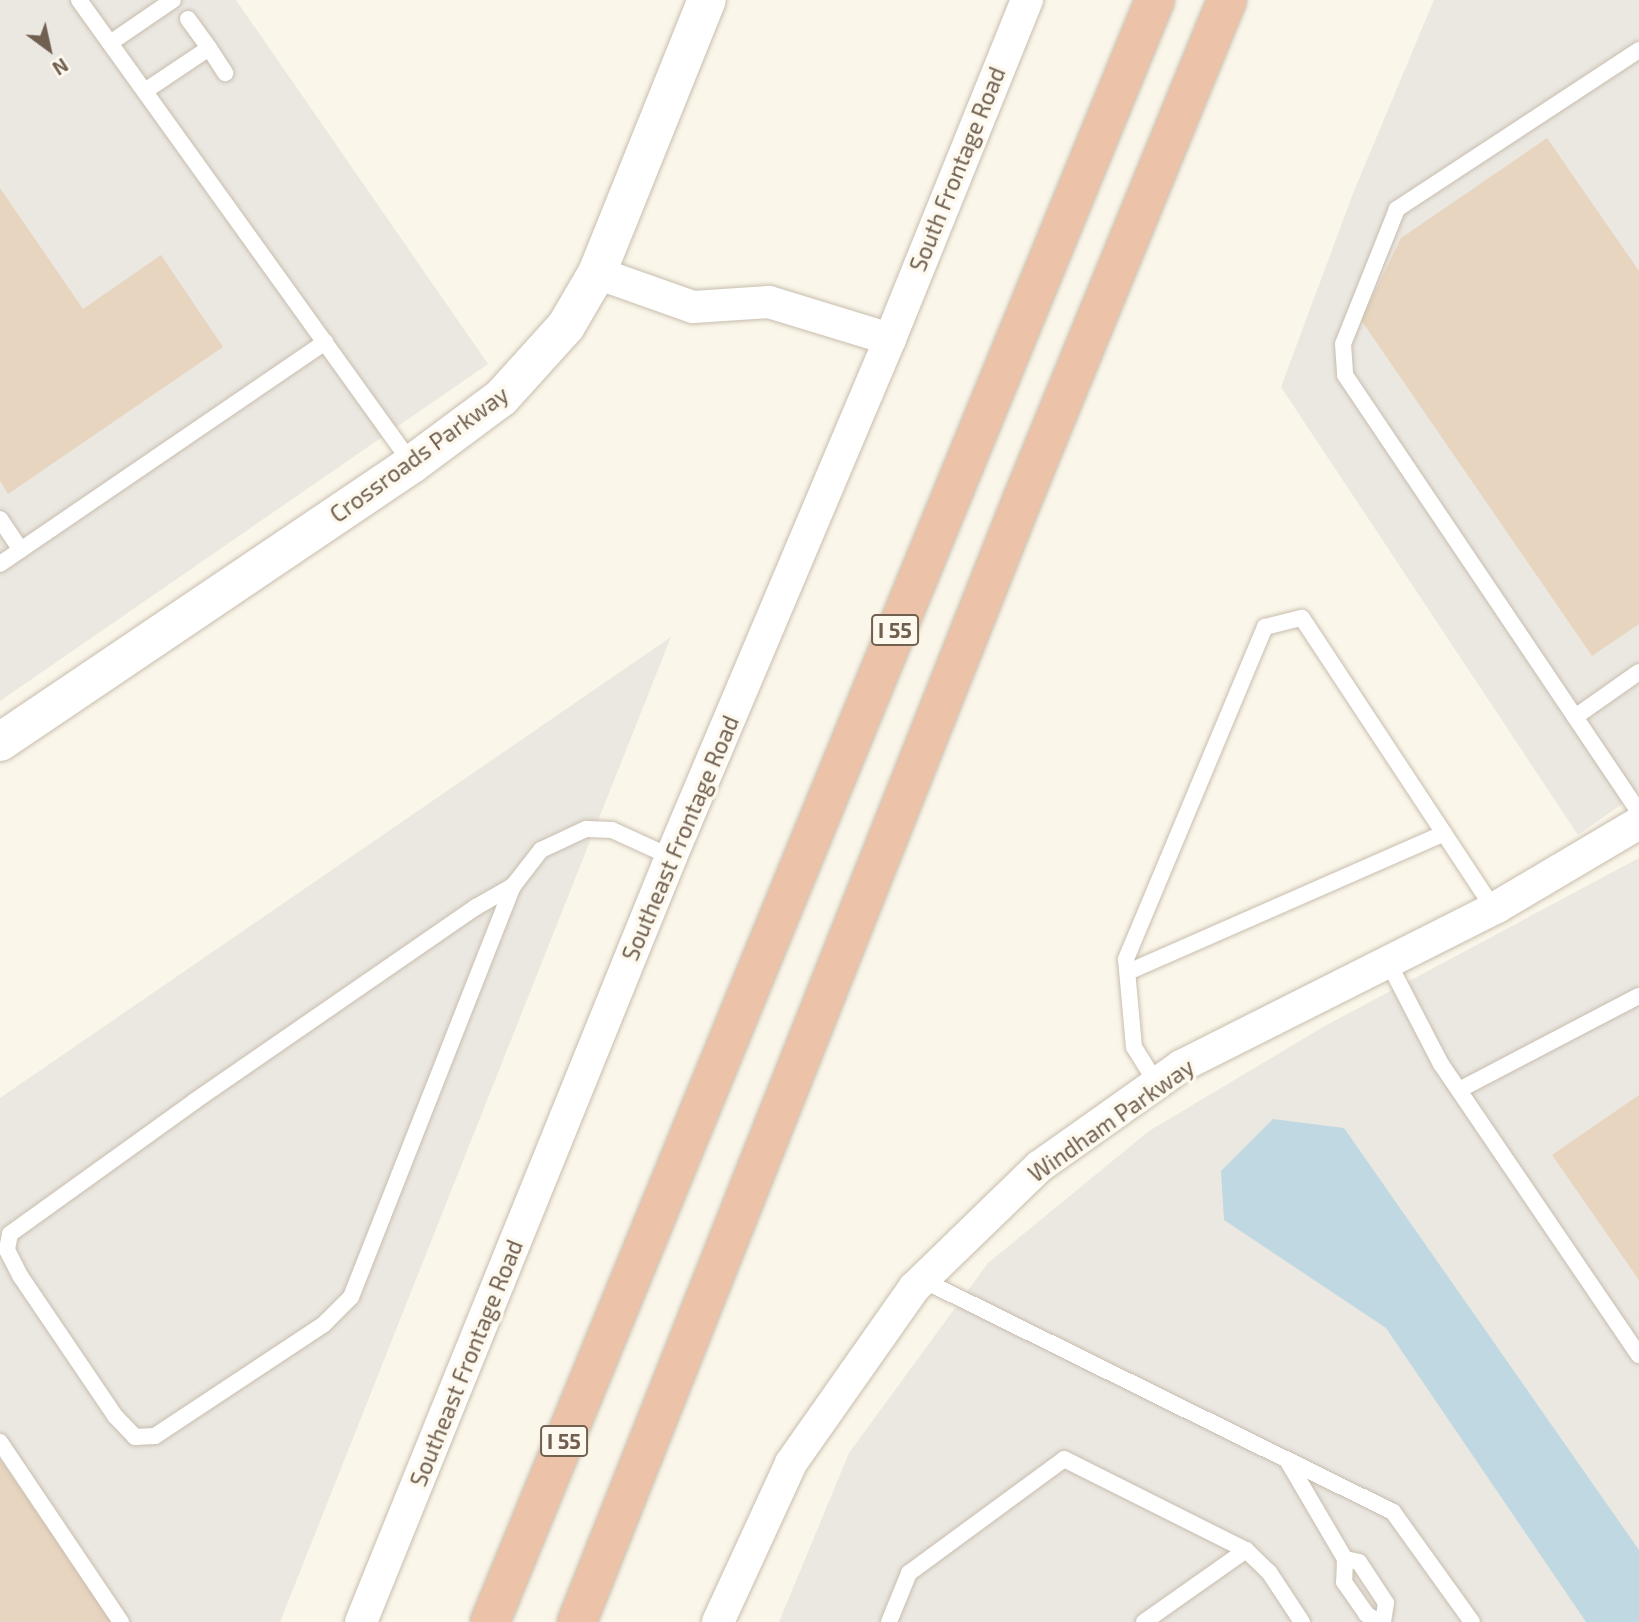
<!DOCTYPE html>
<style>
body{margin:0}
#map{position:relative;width:1639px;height:1622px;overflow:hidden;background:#faf6e9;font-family:"Exo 2",sans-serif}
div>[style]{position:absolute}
.industrial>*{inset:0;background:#ebe8e2}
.water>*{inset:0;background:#c0d8e1}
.building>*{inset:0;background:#e7d5bf}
.roads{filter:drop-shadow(0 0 2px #c8bdae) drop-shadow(0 0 2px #c8bdae)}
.lane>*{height:16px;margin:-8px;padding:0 8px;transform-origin:8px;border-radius:8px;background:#fff}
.street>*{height:32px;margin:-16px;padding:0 16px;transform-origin:16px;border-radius:16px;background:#fff}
.secondary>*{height:38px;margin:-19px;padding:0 19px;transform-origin:19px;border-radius:19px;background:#fff}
.highway>*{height:38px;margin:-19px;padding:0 19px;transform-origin:19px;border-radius:19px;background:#ecc3a8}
span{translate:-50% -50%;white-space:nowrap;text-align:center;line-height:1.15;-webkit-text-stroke:7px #fdf9ef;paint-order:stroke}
.shield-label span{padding:2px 5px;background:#fdf9ef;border:2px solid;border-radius:5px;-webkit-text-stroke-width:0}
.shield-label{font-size:21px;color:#716050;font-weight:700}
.street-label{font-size:23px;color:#716050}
.north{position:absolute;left:14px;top:14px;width:70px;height:70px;-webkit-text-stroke:5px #fdf9ef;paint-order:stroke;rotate:147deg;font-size:19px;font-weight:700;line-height:28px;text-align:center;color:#716050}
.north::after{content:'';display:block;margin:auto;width:24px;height:32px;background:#716050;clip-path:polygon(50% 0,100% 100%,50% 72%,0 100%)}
</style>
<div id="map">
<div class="industrial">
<div style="clip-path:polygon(0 0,236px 0,488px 364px,0 701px)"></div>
<div style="clip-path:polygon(1434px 0,1639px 0,1639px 792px,1578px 835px,1281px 387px,1354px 191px)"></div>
<div style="clip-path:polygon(671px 637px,280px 1622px,0 1622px,0 1098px)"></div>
<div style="clip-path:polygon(1639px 858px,1639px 1622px,779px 1622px,849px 1453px,988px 1263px,1149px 1131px,1323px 1027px)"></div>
</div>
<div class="water">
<div style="clip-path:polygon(1273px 1119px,1344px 1128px,1639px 1550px,1639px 1622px,1586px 1622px,1386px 1328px,1224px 1220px,1221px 1171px)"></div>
</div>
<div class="building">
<div style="clip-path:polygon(1547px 138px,1639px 271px,1639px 624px,1592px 656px,1361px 320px,1401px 238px)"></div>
<div style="clip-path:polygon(0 188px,83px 309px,161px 255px,223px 347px,8px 494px,0 481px)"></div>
<div style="clip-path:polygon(1639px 1095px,1639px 1280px,1552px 1155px)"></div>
<div style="clip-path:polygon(0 1459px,113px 1622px,0 1622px)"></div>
</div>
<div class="roads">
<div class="lane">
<div style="left:79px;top:0;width:571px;rotate:54.33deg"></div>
<div style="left:188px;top:19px;width:36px;rotate:54deg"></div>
<div style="left:110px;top:43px;width:76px;rotate:-34.3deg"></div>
<div style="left:1639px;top:50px;width:290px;rotate:146.7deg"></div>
<div style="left:1397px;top:209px;width:145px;rotate:111.8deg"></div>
<div style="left:1343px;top:344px;width:31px;rotate:86deg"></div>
<div style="left:1345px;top:375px;width:527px;rotate:56.07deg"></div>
<div style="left:145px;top:91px;width:77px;rotate:-33.9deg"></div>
<div style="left:209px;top:48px;width:30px;rotate:57deg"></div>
<div style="left:0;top:519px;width:37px;rotate:56deg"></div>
<div style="left:0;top:564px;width:394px;rotate:-34.3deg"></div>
<div style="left:1575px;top:717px;width:78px;rotate:-35.1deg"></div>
<div style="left:513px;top:886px;width:43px;rotate:150.4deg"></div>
<div style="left:476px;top:907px;width:341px;rotate:145.4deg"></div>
<div style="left:195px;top:1101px;width:228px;rotate:144.3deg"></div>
<div style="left:10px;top:1234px;width:16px;rotate:101deg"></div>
<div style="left:7px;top:1250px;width:30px;rotate:63deg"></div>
<div style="left:21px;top:1277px;width:168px;rotate:55.9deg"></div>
<div style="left:115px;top:1416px;width:29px;rotate:46deg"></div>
<div style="left:135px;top:1437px;width:20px;rotate:-3deg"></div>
<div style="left:155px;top:1436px;width:203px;rotate:-33.5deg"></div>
<div style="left:324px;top:1324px;width:38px;rotate:-45deg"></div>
<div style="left:351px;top:1297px;width:442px;rotate:-68.5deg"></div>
<div style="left:513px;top:886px;width:46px;rotate:-52.1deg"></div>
<div style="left:541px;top:850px;width:50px;rotate:-25deg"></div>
<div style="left:586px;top:829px;width:26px;rotate:2deg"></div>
<div style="left:612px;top:830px;width:65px;rotate:24.6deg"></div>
<div style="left:1387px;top:960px;width:117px;rotate:62.6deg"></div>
<div style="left:1441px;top:1064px;width:352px;rotate:55.8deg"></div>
<div style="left:1128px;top:972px;width:345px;rotate:-23.7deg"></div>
<div style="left:1157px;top:1084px;width:44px;rotate:-121.9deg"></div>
<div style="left:1134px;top:1047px;width:88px;rotate:-95.2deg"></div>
<div style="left:1126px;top:959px;width:360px;rotate:-67.3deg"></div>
<div style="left:1265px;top:627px;width:38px;rotate:-14deg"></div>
<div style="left:1302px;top:618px;width:349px;rotate:56.6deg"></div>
<div style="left:1459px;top:1090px;width:203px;rotate:-27.6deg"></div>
<div style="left:923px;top:1280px;width:524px;rotate:26.27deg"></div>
<div style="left:1393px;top:1512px;width:135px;rotate:54.3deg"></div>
<div style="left:0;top:1442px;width:217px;rotate:56.1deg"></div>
<div style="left:1287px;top:1460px;width:115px;rotate:59.6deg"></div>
<div style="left:1345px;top:1559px;width:14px;rotate:12deg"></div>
<div style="left:1359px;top:1562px;width:49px;rotate:56.6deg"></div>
<div style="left:1386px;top:1603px;width:19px;rotate:99deg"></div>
<div style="left:1345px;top:1559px;width:23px;rotate:92deg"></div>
<div style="left:1344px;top:1582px;width:39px;rotate:55deg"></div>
<div style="left:1366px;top:1614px;width:15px;rotate:32deg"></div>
<div style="left:889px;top:1622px;width:53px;rotate:-67.8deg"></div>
<div style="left:909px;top:1573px;width:192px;rotate:-36.3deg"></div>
<div style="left:1064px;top:1459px;width:203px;rotate:26.6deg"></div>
<div style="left:1246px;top:1550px;width:32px;rotate:44deg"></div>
<div style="left:1269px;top:1572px;width:60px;rotate:56.6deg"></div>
<div style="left:1144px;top:1622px;width:125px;rotate:-35.2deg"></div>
</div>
<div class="street">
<div style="left:890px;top:339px;width:366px;rotate:-68deg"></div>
<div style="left:361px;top:1622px;width:825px;rotate:-67.94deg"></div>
<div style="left:671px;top:857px;width:562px;rotate:-67.08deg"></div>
<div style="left:890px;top:339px;width:127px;rotate:-163deg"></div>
<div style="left:769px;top:302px;width:76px;rotate:176.2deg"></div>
<div style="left:693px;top:307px;width:102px;rotate:-160.5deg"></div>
<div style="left:718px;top:1622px;width:175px;rotate:-65.3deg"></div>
<div style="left:791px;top:1463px;width:214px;rotate:-54.9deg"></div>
<div style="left:914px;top:1288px;width:175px;rotate:-44.1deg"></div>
<div style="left:1040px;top:1166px;width:173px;rotate:-35.3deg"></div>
<div style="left:1181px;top:1066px;width:354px;rotate:-26.7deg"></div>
<div style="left:1497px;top:907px;width:165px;rotate:-30.6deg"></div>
</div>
<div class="secondary">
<div style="left:0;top:742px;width:497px;rotate:-34deg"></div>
<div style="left:412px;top:464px;width:111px;rotate:-36.6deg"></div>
<div style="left:501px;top:398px;width:97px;rotate:-47.9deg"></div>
<div style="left:566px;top:326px;width:61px;rotate:-59.7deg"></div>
<div style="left:597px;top:273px;width:294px;rotate:-68.1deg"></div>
</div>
<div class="highway">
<div style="left:490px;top:1622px;width:1753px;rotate:-67.71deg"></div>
<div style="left:577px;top:1622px;width:1209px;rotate:-68.36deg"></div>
<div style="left:1023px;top:498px;width:538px;rotate:-67.72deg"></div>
</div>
</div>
<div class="shield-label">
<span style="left:895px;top:630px">I 55</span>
<span style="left:564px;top:1441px">I 55</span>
</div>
<div class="street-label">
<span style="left:957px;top:169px;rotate:-68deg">South Frontage Road</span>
<span style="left:419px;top:454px;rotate:-36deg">Crossroads Parkway</span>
<span style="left:680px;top:838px;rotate:-67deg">Southeast Frontage Road</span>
<span style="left:1111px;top:1120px;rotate:-35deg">Windham Parkway</span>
<span style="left:466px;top:1363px;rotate:-68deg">Southeast Frontage Road</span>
</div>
<div class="north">N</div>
</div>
